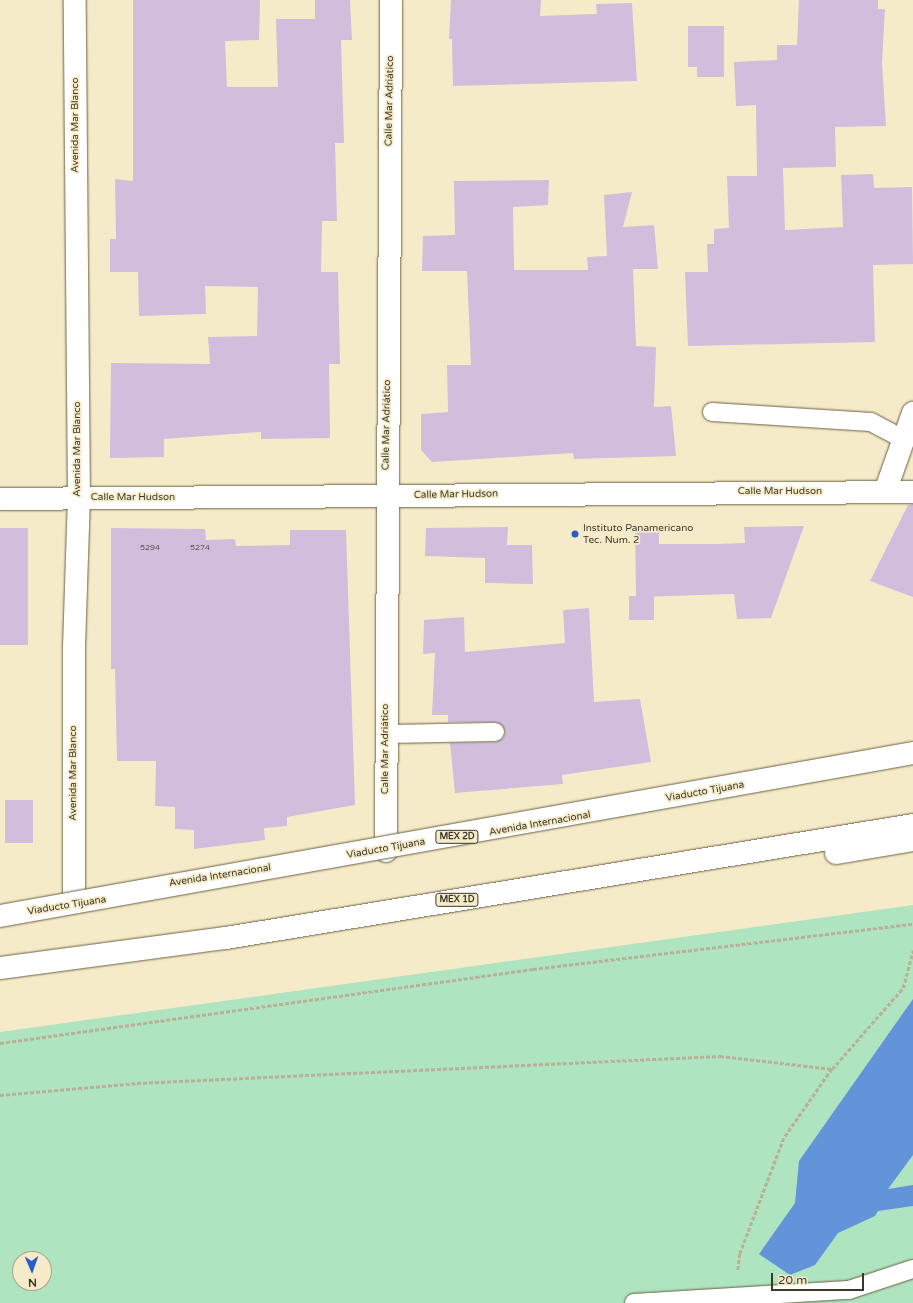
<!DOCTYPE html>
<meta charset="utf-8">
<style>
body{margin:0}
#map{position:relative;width:913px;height:1303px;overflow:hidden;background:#f6ebc9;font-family:"Varela Round",sans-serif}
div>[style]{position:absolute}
.green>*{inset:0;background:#afe4c1}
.water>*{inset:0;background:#6393d8}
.building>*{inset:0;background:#d1bedc;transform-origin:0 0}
.path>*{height:2.5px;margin-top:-1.25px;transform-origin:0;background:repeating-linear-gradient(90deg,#b9b095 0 4px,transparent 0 6px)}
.roads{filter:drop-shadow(0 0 1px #6a6143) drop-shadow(0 0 1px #6a6143)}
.lane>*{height:18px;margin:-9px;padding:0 9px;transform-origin:9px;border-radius:9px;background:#fff}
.street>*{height:22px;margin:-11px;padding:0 11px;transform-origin:11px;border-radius:11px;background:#fff}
.highway>*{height:22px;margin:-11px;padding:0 11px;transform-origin:11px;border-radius:11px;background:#fff}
.bridges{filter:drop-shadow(0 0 1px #6a6143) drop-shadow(0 0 1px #6a6143)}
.highway-bridge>*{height:22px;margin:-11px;padding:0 11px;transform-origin:11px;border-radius:11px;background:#fff}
.dots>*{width:11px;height:11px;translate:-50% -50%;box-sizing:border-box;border:2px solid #f6ebc9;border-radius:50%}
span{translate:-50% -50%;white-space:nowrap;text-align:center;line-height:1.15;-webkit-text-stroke:3.5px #f6ebc9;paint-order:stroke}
.number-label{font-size:8px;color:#625a57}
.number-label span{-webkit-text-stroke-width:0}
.shield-label span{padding:1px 3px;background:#f6ebc9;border:1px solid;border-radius:3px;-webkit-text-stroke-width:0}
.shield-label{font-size:9px;color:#3d382b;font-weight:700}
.street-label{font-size:10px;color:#3d382b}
.poi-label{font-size:10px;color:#3d382b}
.left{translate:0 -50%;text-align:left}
.north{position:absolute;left:12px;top:1251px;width:40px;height:40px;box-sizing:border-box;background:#f6ebc9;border:1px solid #aca38a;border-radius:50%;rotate:178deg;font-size:11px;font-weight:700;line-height:16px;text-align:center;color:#3d382b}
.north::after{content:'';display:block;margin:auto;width:14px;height:18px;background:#285dcb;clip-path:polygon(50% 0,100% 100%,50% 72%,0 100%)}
.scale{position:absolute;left:771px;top:1273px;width:93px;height:18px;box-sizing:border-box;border:2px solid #3d382b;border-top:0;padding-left:5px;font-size:12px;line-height:14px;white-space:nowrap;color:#3d382b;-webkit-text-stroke:3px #f6ebc9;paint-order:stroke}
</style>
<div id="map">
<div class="green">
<div style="clip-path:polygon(evenodd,913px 905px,913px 1303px,0 1303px,0 1032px,913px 905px,20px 1259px,44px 1259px,44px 1283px,20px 1283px,20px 1259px)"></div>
</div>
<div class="water">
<div style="clip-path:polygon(913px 999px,913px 1155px,888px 1189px,913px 1185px,913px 1206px,878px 1211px,875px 1216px,838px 1233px,815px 1265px,790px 1275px,759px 1254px,795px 1203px,799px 1161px)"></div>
</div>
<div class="building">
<div style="clip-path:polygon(133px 0,260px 0,259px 40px,225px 41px,227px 87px,278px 87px,276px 19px,315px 19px,315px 0,350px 0,352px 40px,341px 40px,344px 143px,335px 143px,337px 221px,322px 221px,321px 272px,338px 272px,340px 364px,329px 364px,330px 438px,261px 439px,261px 432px,164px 439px,164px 457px,110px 458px,111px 363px,210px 364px,208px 337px,257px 336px,258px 287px,205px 286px,206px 314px,139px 316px,138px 272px,110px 272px,110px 239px,116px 239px,115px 179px,133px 181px)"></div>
<div style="clip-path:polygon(451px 0,541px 0,540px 16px,597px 14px,596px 4px,632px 3px,637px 81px,453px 86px,452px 39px,449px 39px)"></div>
<div style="clip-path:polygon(799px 0,878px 0,878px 9px,885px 9px,882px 63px,886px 126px,835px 127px,836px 167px,783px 168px,785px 230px,843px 227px,841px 175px,873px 174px,874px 188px,912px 187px,913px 264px,873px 265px,875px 342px,688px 346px,685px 272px,708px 272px,707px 244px,714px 244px,714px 229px,729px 228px,727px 176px,757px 176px,756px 105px,736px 106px,734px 62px,777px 60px,777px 45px,797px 45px)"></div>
<div style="clip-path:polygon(688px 26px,724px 26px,724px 77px,697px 77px,697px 67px,688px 67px)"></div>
<div style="clip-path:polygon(549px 180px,548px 205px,513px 207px,514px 270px,588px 270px,587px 257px,607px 256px,604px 195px,632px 192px,623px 227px,654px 225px,658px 269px,633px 269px,636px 346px,656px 347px,654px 407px,671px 406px,676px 456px,574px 459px,573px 453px,432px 462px,421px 450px,421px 414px,448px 412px,447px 365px,471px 365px,467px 271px,422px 271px,423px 236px,455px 235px,454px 181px)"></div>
<div style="clip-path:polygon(913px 504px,913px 597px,870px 581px,908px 505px)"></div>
<div style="clip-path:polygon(635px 526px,659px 527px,659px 544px,717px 544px,745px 543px,744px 527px,804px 526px,771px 618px,737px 619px,734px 594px,636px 597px)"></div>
<div style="clip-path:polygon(508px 527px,507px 545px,532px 545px,533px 584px,485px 583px,485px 558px,425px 556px,426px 528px)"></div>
<div style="left:0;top:528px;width:28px;height:117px"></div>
<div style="clip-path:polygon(111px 528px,205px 529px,206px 540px,235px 539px,236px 546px,290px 545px,290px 530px,346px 530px,355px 805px,287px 817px,287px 826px,264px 828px,265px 840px,194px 849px,194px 830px,175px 829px,175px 807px,155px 806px,156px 761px,117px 761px,115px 669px,111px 669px)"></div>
<div style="left:654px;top:596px;width:24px;height:25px;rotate:90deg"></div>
<div style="clip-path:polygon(589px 608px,594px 702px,640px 699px,651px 762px,562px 775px,563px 784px,455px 793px,450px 743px,496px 742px,504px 737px,505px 731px,495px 722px,448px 722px,448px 715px,432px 715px,435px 653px,423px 654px,424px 620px,464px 617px,465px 652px,565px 643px,563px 610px)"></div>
<div style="left:5px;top:800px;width:28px;height:43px"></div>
</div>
<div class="path">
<div style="left:0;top:1043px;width:538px;rotate:-7.9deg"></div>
<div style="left:533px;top:969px;width:383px;rotate:-6.8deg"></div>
<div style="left:832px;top:1069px;width:108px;rotate:-48.8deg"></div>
<div style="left:903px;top:988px;width:39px;rotate:-75deg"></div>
<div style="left:0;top:1095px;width:138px;rotate:-5deg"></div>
<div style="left:137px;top:1083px;width:584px;rotate:-2.65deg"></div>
<div style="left:720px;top:1056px;width:113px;rotate:6.6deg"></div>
<div style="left:832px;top:1069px;width:84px;rotate:124.8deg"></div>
<div style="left:784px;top:1138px;width:124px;rotate:110.8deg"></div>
<div style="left:740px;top:1254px;width:17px;rotate:97deg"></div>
</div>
<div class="roads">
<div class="lane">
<div style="left:712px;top:412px;width:159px;rotate:3.6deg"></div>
<div style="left:871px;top:422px;width:36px;rotate:28deg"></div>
<div style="left:386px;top:734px;width:109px;rotate:-1.1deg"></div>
<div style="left:634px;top:1303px;width:215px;rotate:-3.5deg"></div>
<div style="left:849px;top:1290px;width:67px;rotate:-18.2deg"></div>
</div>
<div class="street">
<div style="left:885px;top:492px;width:84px;rotate:-70.5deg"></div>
<div style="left:0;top:499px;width:913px;rotate:-0.44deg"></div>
<div style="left:386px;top:851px;width:851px;rotate:-89.66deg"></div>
<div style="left:74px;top:899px;width:252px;rotate:-90deg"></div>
<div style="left:74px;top:647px;width:148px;rotate:-88.1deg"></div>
<div style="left:79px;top:499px;width:499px;rotate:-90.5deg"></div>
</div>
<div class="highway">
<div style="left:836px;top:853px;width:78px;rotate:-9.6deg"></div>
<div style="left:0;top:968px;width:228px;rotate:-7.6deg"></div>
<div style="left:226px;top:938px;width:696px;rotate:-9.34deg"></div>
</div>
</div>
<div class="bridges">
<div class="highway-bridge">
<div style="left:0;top:916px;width:927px;rotate:-10.12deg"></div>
</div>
</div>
<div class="dots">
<div style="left:575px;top:534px;background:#285dcb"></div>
</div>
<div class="number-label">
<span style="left:150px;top:548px">5294</span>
<span style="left:200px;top:548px">5274</span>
</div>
<div class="shield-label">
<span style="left:457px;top:837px">MEX 2D</span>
<span style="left:457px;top:900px">MEX 1D</span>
</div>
<div class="street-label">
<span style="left:390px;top:101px;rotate:-89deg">Calle Mar Adriático</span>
<span style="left:76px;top:125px;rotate:-90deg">Avenida Mar Blanco</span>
<span style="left:387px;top:425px;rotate:-89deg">Calle Mar Adriático</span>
<span style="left:78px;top:449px;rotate:-90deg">Avenida Mar Blanco</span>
<span style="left:780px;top:492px">Calle Mar Hudson</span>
<span style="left:456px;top:495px;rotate:-1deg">Calle Mar Hudson</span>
<span style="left:133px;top:498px">Calle Mar Hudson</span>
<span style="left:386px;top:749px;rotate:-90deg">Calle Mar Adriático</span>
<span style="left:74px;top:773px;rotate:-90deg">Avenida Mar Blanco</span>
<span style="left:705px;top:792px;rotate:-10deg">Viaducto Tijuana</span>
<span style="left:540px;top:824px;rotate:-10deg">Avenida Internacional</span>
<span style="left:386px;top:849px;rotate:-10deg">Viaducto Tijuana</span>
<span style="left:220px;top:876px;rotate:-9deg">Avenida Internacional</span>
<span style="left:67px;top:906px;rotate:-9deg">Viaducto Tijuana</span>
</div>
<div class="poi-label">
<span class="left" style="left:583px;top:534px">Instituto Panamericano<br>Tec. Num. 2</span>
</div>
<div class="north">N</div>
<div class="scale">20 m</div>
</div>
